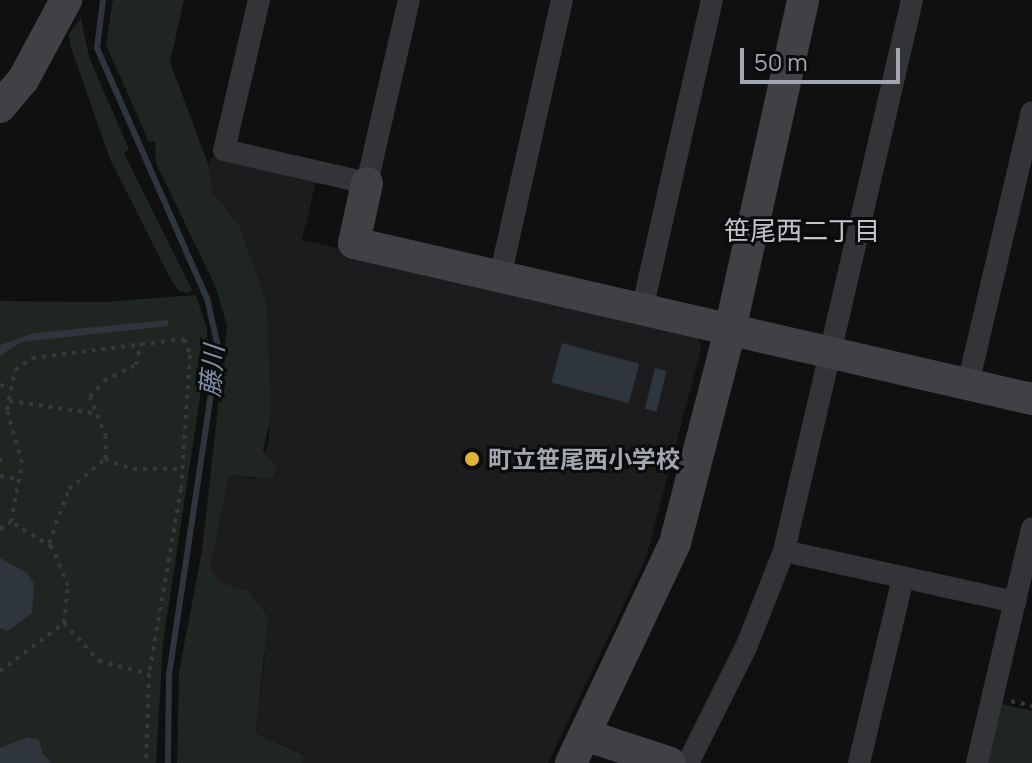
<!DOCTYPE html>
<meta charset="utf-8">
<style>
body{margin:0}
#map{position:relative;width:1032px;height:763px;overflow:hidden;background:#101011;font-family:Manrope,"Noto Sans JP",sans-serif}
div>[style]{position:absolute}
.built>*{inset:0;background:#1c1c1e}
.green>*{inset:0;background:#1f2520}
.water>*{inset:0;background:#2f353c;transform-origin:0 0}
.stream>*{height:6px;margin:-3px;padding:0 3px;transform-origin:3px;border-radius:3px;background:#2f353c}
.path>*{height:4px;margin-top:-2px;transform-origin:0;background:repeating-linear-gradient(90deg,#37383d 0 4px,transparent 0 10px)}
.street>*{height:22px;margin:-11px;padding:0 11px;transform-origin:11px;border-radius:11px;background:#333438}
.secondary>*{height:32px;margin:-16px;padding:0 16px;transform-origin:16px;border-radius:16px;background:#3f4145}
.dots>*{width:22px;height:22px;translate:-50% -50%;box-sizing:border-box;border:4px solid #0b0b0c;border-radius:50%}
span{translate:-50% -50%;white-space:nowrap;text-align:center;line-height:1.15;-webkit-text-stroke:6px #0b0b0c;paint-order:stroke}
.poi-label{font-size:24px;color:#a2a6b1;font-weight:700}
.left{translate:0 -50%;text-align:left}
.neighbourhood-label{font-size:26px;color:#c3c5cd}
.water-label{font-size:26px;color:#7c91a9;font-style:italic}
.scale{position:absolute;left:740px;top:48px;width:160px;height:36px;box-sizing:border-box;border:4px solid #a2a6b1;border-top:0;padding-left:10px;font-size:24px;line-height:28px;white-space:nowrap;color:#a2a6b1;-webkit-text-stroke:6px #0b0b0c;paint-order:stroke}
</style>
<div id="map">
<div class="built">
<div style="clip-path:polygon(213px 156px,316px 181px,302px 240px,697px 331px,701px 349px,646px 558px,548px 763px,302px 763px,304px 754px,256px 733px,265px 654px,248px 591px,218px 581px,211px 567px,229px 475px,257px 479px,269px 440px,267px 304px,240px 226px,213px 193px,208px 164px)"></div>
</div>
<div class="green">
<div style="clip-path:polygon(113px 0,184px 0,170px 62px,208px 164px,213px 193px,240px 226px,267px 304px,271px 415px,263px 451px,277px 468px,272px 479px,229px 475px,211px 567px,218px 581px,248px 591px,268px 617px,256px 733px,304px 755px,302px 763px,177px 763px,179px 672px,202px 550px,227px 326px,216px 288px,156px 163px,155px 141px,149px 142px,106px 45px)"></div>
<div style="clip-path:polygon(81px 18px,89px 57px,129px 149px,124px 153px,192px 290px,188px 293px,179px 291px,169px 276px,110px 159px,70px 45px,69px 33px)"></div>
<div style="clip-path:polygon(196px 295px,207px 329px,207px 351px,163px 643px,156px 763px,0 763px,0 301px,104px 302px)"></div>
<div style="clip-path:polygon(1002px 704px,1032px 711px,1032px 763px,988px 763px)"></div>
</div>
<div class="water">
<div style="clip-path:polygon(168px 320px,168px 326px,21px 342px,0 356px,0 345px,34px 333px)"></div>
<div style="left:562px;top:343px;width:80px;height:41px;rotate:15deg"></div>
<div style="left:655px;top:368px;width:12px;height:42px;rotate:14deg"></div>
<div style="clip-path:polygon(0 558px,27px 573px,34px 584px,32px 613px,8px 631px,0 628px)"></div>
<div style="clip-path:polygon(28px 737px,39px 740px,42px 753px,52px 763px,0 763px,0 748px)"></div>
</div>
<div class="stream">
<div style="left:103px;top:0;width:48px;rotate:97.1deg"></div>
<div style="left:97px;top:48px;width:273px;rotate:66.3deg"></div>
<div style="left:207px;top:298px;width:50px;rotate:77.3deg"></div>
<div style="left:218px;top:347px;width:333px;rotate:98.5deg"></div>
<div style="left:169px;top:676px;width:87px;rotate:90.7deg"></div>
</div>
<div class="path">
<div style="left:0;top:385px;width:12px;rotate:14deg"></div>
<div style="left:9px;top:401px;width:84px;rotate:8.2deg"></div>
<div style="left:0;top:458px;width:5px;rotate:90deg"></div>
<div style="left:105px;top:459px;width:22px;rotate:-87deg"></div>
<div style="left:106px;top:437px;width:43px;rotate:-111.8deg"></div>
<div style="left:90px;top:397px;width:21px;rotate:-49deg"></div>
<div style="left:104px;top:381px;width:36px;rotate:-27deg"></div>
<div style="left:136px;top:365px;width:23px;rotate:-77deg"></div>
<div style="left:0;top:476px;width:20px;rotate:11deg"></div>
<div style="left:0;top:529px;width:13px;rotate:-32deg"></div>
<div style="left:49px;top:543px;width:58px;rotate:-69.7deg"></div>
<div style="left:69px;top:489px;width:47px;rotate:-39.8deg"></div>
<div style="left:105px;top:459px;width:30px;rotate:20deg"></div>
<div style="left:133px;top:469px;width:49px"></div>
<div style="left:64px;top:623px;width:52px;rotate:47.4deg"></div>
<div style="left:99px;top:661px;width:52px;rotate:14.6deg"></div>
<div style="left:0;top:671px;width:80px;rotate:-36.9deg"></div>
<div style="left:64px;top:623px;width:37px;rotate:-84deg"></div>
<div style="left:68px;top:586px;width:42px;rotate:-112.3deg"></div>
<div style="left:52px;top:547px;width:48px;rotate:-148.6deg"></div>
<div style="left:11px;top:522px;width:60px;rotate:-79.4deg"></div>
<div style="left:22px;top:463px;width:55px;rotate:-105.8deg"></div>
<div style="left:7px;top:410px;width:41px;rotate:-78.7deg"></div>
<div style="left:15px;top:370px;width:21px;rotate:-35deg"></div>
<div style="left:32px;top:358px;width:153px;rotate:-7.1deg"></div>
<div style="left:184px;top:339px;width:17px;rotate:69deg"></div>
<div style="left:190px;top:355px;width:134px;rotate:93.8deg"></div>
<div style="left:181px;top:489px;width:188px;rotate:99.8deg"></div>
<div style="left:149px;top:674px;width:89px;rotate:91.9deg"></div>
<div style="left:1011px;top:701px;width:22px;rotate:13deg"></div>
</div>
<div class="street">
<div style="left:259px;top:0;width:154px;rotate:103.1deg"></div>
<div style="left:224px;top:150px;width:147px;rotate:13deg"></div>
<div style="left:367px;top:183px;width:188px;rotate:-77.1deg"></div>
<div style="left:912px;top:0;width:566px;rotate:103.08deg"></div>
<div style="left:784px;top:551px;width:237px;rotate:12.4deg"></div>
<div style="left:500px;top:277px;width:284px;rotate:-77.4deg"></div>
<div style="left:642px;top:310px;width:318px;rotate:-77.3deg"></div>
<div style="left:968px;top:384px;width:279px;rotate:-76.8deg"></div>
<div style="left:688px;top:763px;width:132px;rotate:-63.4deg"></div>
<div style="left:747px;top:645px;width:101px;rotate:-68.5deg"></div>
<div style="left:859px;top:763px;width:190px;rotate:-76.6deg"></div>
<div style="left:977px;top:763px;width:241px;rotate:-76.8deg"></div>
</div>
<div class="secondary">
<div style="left:0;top:107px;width:35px;rotate:-50deg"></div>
<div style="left:23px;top:80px;width:91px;rotate:-61.7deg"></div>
<div style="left:367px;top:183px;width:61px;rotate:102.2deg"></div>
<div style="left:354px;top:243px;width:696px;rotate:12.96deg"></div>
<div style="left:585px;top:735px;width:89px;rotate:18.2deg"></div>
<div style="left:571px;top:763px;width:243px;rotate:-64.7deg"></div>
<div style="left:675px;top:543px;width:220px;rotate:-75.5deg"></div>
<div style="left:730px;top:330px;width:338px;rotate:-77.5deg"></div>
</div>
<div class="dots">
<div style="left:472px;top:459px;background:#dfb23a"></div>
</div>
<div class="poi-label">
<span class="left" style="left:488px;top:459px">町立笹尾西小学校</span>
</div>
<div class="neighbourhood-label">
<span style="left:802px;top:231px">笹尾西二丁目</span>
</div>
<div class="water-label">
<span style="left:212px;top:371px;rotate:-85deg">藤川</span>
</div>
<div class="scale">50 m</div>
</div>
